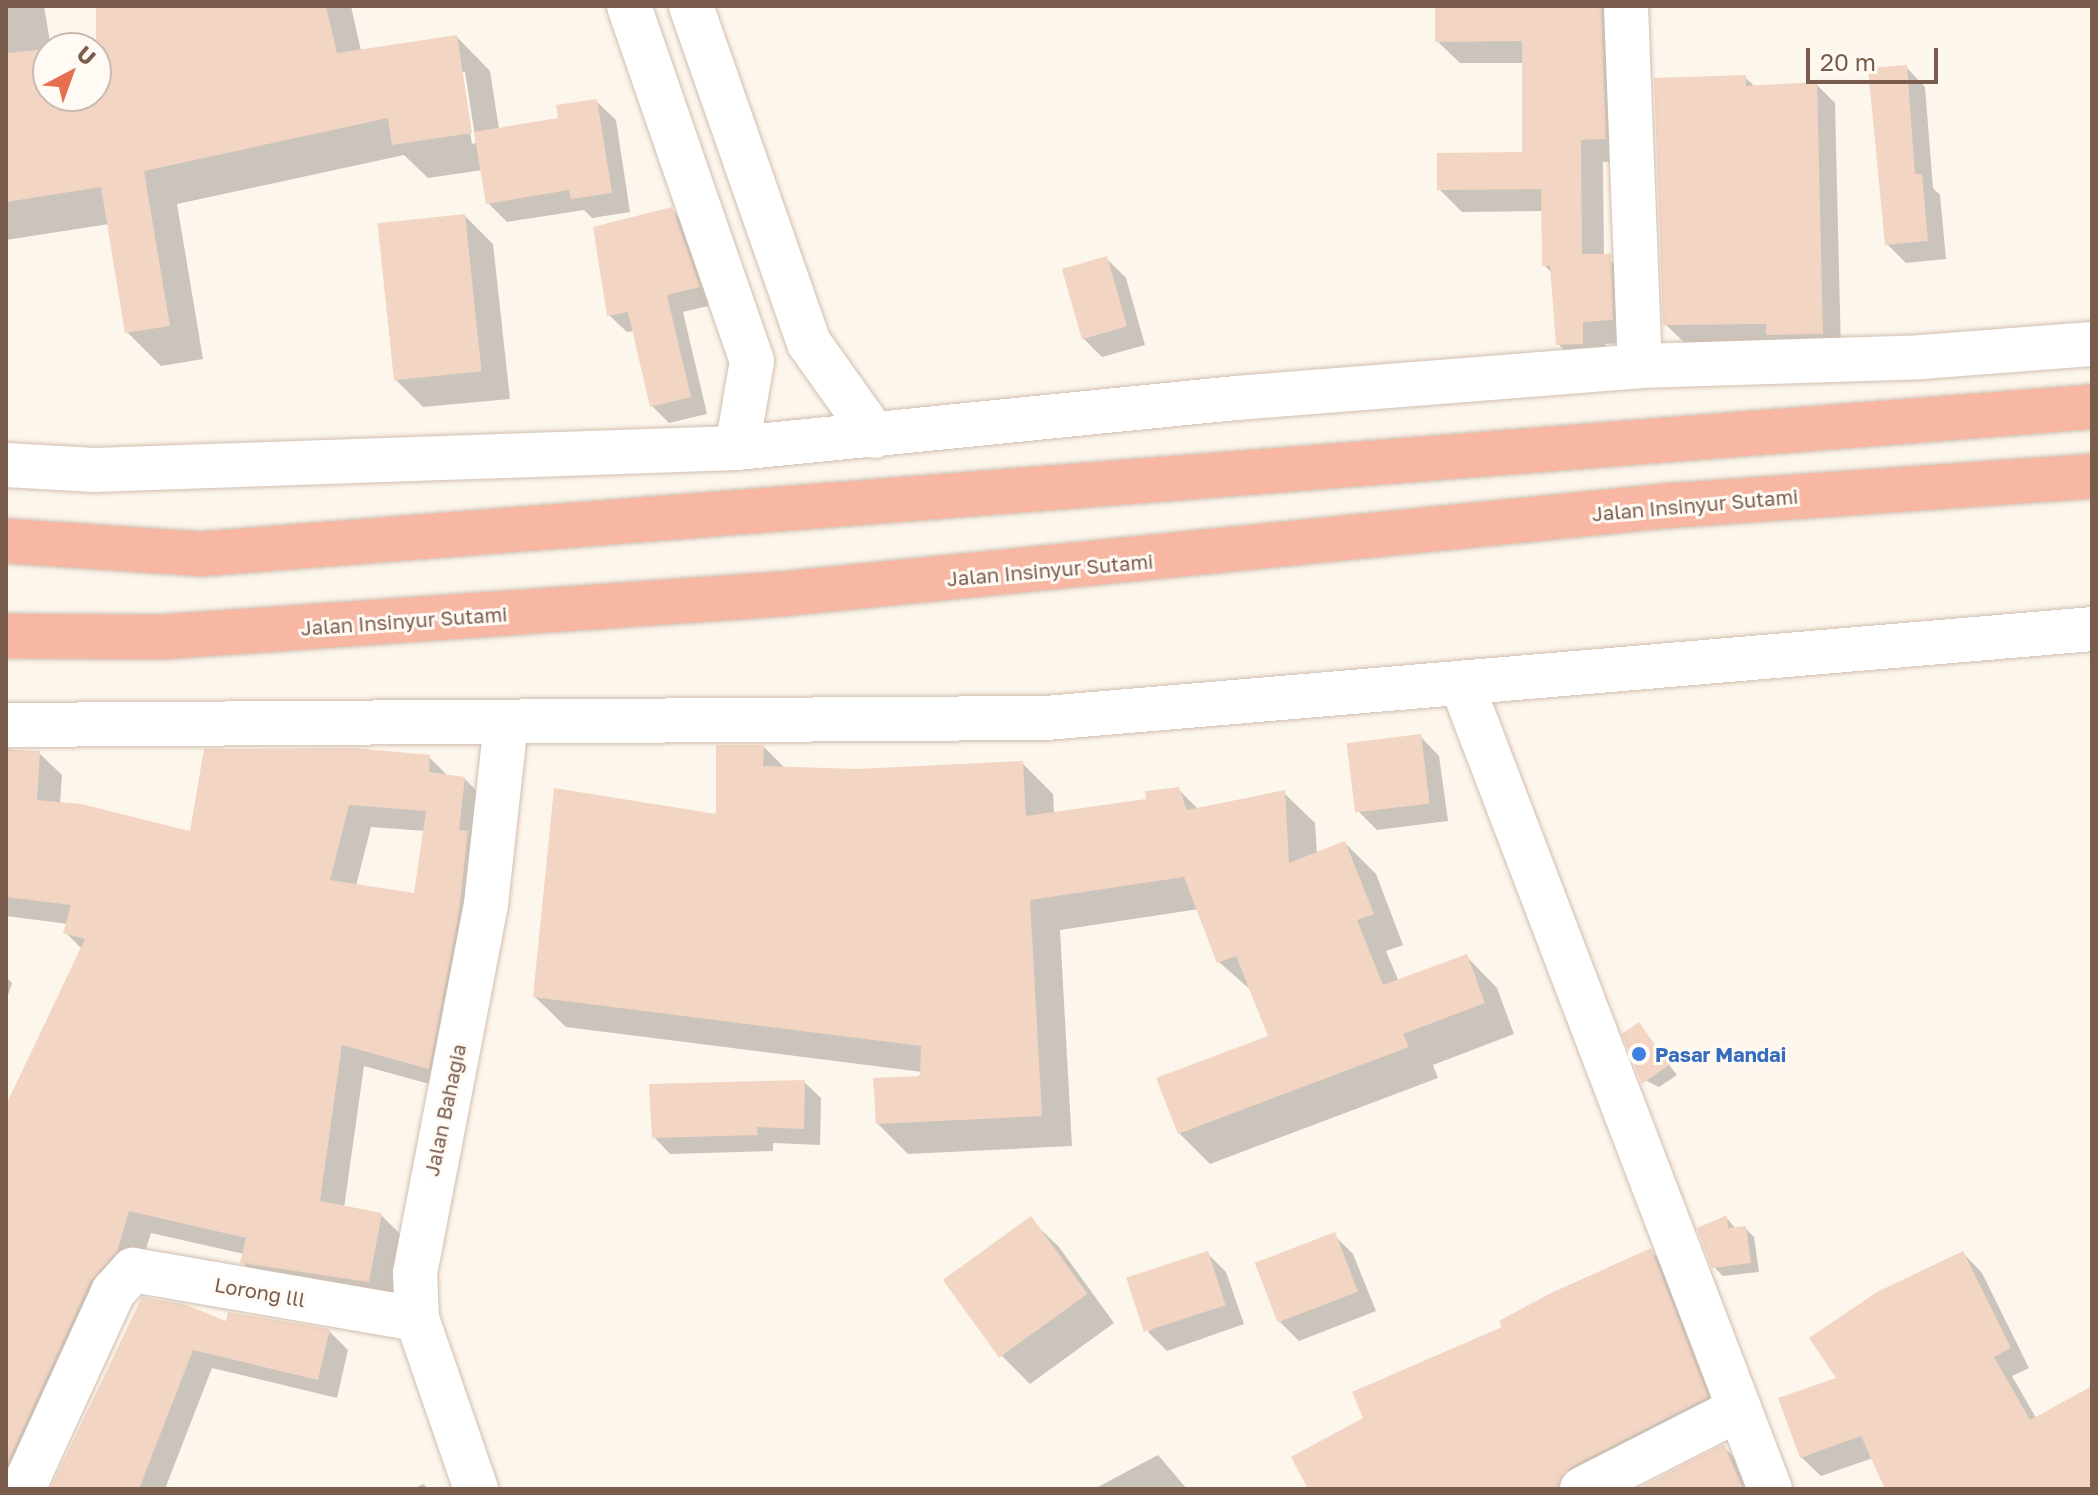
<!DOCTYPE html>
<style>
body{margin:0}
#map{position:relative;width:2098px;height:1495px;overflow:hidden;background:#fdf6ec;font-family:"Golos Text",sans-serif}
div>[style]{position:absolute}
.shadow>*{inset:0;background:#0003}
.building>*{inset:0;background:#f3d5c3;transform-origin:0 0}
.roads{filter:drop-shadow(0 0 2px #d1beb0) drop-shadow(0 0 2px #d1beb0)}
.minor>*{height:44px;margin:-22px;padding:0 22px;transform-origin:22px;border-radius:22px;background:#fff}
.highway>*{height:44px;margin:-22px;padding:0 22px;transform-origin:22px;border-radius:22px;background:#f7b7a3}
.dots>*{width:22px;height:22px;translate:-50% -50%;box-sizing:border-box;border:4px solid #fffaf3;border-radius:50%}
span{translate:-50% -50%;white-space:nowrap;text-align:center;line-height:1.15;-webkit-text-stroke:6px #fffaf3;paint-order:stroke}
.street-label{font-size:20px;color:#7a5c4d}
.shop-label{font-size:20px;color:#366cbe;font-weight:700}
.left{translate:0 -50%;text-align:left}
.frame{position:absolute;inset:0;border:8px solid #7a5c4d;pointer-events:none}
.north{position:absolute;left:32px;top:32px;width:80px;height:80px;box-sizing:border-box;background:#fffaf3;border:2px solid #cabbb1;border-radius:50%;rotate:41deg;font-size:22px;font-weight:700;line-height:32px;text-align:center;color:#7a5c4d}
.north::after{content:'';display:block;margin:auto;width:28px;height:36px;background:#e76f51;clip-path:polygon(50% 0,100% 100%,50% 72%,0 100%)}
.scale{position:absolute;left:1806px;top:48px;width:132px;height:36px;box-sizing:border-box;border:4px solid #7a5c4d;border-top:0;padding-left:10px;font-size:24px;line-height:28px;white-space:nowrap;color:#7a5c4d;-webkit-text-stroke:6px #fffaf3;paint-order:stroke}
</style>
<div id="map">
<div class="shadow">
<div style="clip-path:polygon(evenodd,6px 6px,44px 6px,51px 48px,48px 96px,96px 96px,96px 48px,80px 48px,130px 43px,122px 6px,351px 6px,361px 51px,457px 37px,490px 71px,499px 129px,560px 119px,596px 101px,616px 120px,630px 212px,592px 218px,584px 210px,507px 222px,488px 203px,483px 170px,428px 178px,404px 155px,177px 204px,203px 359px,161px 366px,127px 332px,109px 224px,6px 240px,6px 6px,461px 72px,465px 72px,476px 143px,472px 144px,461px 72px)"></div>
<div style="clip-path:polygon(1437px 6px,1638px 6px,1628px 161px,1603px 162px,1604px 256px,1633px 279px,1635px 342px,1605px 344px,1605px 366px,1581px 367px,1558px 344px,1553px 274px,1544px 265px,1543px 211px,1462px 212px,1439px 189px,1524px 154px,1524px 63px,1460px 63px,1437px 41px)"></div>
<div style="clip-path:polygon(1906px 67px,1925px 87px,1933px 188px,1940px 195px,1946px 259px,1906px 263px,1887px 244px)"></div>
<div style="clip-path:polygon(1745px 77px,1756px 88px,1816px 84px,1835px 103px,1841px 352px,1685px 343px,1665px 324px)"></div>
<div style="clip-path:polygon(672px 210px,689px 227px,716px 304px,683px 312px,707px 414px,669px 423px,652px 406px,634px 331px,627px 332px,609px 315px)"></div>
<div style="clip-path:polygon(465px 216px,493px 244px,510px 399px,423px 407px,395px 379px)"></div>
<div style="clip-path:polygon(1107px 259px,1126px 278px,1145px 345px,1102px 357px,1083px 338px)"></div>
<div style="clip-path:polygon(1420px 736px,1439px 756px,1448px 821px,1377px 830px,1358px 811px)"></div>
<div style="clip-path:polygon(764px 747px,785px 768px,857px 771px,1022px 763px,1053px 794px,1054px 814px,1148px 801px,1178px 789px,1199px 810px,1284px 793px,1315px 823px,1317px 854px,1345px 843px,1376px 874px,1403px 945px,1386px 951px,1399px 982px,1467px 957px,1497px 988px,1514px 1034px,1433px 1065px,1438px 1078px,1210px 1164px,1179px 1133px,1271px 1037px,1253px 992px,1219px 962px,1199px 909px,1060px 930px,1072px 1146px,908px 1154px,877px 1123px,922px 1072px,566px 1027px,535px 997px,718px 816px)"></div>
<div style="clip-path:polygon(evenodd,6px 749px,39px 753px,62px 775px,60px 804px,192px 834px,429px 757px,449px 777px,464px 778px,486px 801px,451px 1090px,364px 1066px,344px 1208px,381px 1215px,403px 1237px,391px 1304px,264px 1285px,242px 1262px,244px 1254px,151px 1233px,138px 1274px,6px 1486px,6px 1107px,82px 949px,65px 932px,68px 924px,6px 916px,6px 749px,371px 827px,425px 831px,416px 895px,356px 886px,371px 827px)"></div>
<div style="clip-path:polygon(6px 977px,12px 983px,6px 1002px)"></div>
<div style="clip-path:polygon(1639px 1025px,1677px 1075px,1659px 1087px,1641px 1078px)"></div>
<div style="clip-path:polygon(804px 1082px,821px 1098px,820px 1145px,773px 1143px,773px 1151px,670px 1154px,654px 1137px)"></div>
<div style="clip-path:polygon(1726px 1217px,1736px 1229px,1745px 1228px,1754px 1237px,1759px 1272px,1723px 1276px,1714px 1267px)"></div>
<div style="clip-path:polygon(1030px 1219px,1059px 1247px,1114px 1323px,1030px 1384px,1002px 1356px,946px 1280px)"></div>
<div style="clip-path:polygon(1334px 1235px,1353px 1254px,1376px 1311px,1299px 1341px,1280px 1322px)"></div>
<div style="clip-path:polygon(1651px 1251px,1675px 1275px,1731px 1422px,1599px 1489px,1311px 1489px,1365px 1419px,1504px 1328px)"></div>
<div style="clip-path:polygon(1207px 1253px,1226px 1272px,1244px 1324px,1167px 1351px,1148px 1332px)"></div>
<div style="clip-path:polygon(1963px 1253px,1982px 1273px,2029px 1368px,2012px 1376px,2048px 1439px,1942px 1489px,1889px 1489px,1873px 1458px,1821px 1476px,1801px 1457px,1839px 1379px)"></div>
<div style="clip-path:polygon(143px 1299px,228px 1323px,329px 1331px,348px 1350px,337px 1398px,212px 1368px,165px 1489px,53px 1489px)"></div>
<div style="clip-path:polygon(1724px 1447px,1748px 1471px,1756px 1489px,1641px 1489px)"></div>
<div style="clip-path:polygon(1158px 1455px,1187px 1489px,1094px 1489px)"></div>
<div style="clip-path:polygon(423px 1484px,429px 1489px,413px 1489px)"></div>
</div>
<div class="building">
<div style="clip-path:polygon(96px 6px,326px 6px,337px 53px,457px 35px,472px 133px,392px 145px,388px 118px,144px 171px,170px 326px,125px 333px,101px 187px,6px 202px,6px 53px,48px 49px,48px 96px,96px 96px,96px 48px,60px 48px,96px 44px)"></div>
<div style="clip-path:polygon(1435px 6px,1601px 6px,1606px 139px,1581px 140px,1582px 254px,1611px 254px,1613px 320px,1583px 322px,1583px 344px,1556px 345px,1550px 266px,1542px 266px,1541px 189px,1437px 190px,1437px 153px,1522px 152px,1522px 41px,1435px 42px)"></div>
<div style="clip-path:polygon(1907px 65px,1915px 174px,1922px 174px,1928px 241px,1885px 245px,1868px 68px)"></div>
<div style="clip-path:polygon(1746px 75px,1746px 86px,1817px 82px,1823px 334px,1766px 335px,1766px 324px,1663px 325px,1654px 78px)"></div>
<div style="clip-path:polygon(597px 99px,612px 193px,571px 199px,569px 190px,486px 204px,474px 132px,558px 118px,556px 105px)"></div>
<div style="clip-path:polygon(672px 207px,700px 287px,667px 295px,691px 397px,650px 407px,628px 312px,607px 316px,593px 227px)"></div>
<div style="left:465px;top:214px;width:158px;height:88px;rotate:84deg"></div>
<div style="left:1107px;top:256px;width:73px;height:47px;rotate:74deg"></div>
<div style="left:1421px;top:734px;width:70px;height:75px;rotate:83deg"></div>
<div style="clip-path:polygon(716px 745px,764px 745px,763px 766px,857px 769px,1023px 761px,1026px 816px,1146px 799px,1145px 791px,1179px 787px,1187px 810px,1285px 790px,1289px 863px,1345px 841px,1374px 914px,1357px 920px,1383px 985px,1467px 954px,1485px 1003px,1403px 1034px,1409px 1047px,1178px 1134px,1156px 1078px,1268px 1036px,1236px 956px,1217px 963px,1184px 877px,1030px 900px,1042px 1116px,876px 1124px,873px 1078px,920px 1076px,921px 1046px,533px 997px,554px 788px,716px 814px)"></div>
<div style="clip-path:polygon(evenodd,354px 748px,430px 755px,429px 772px,465px 777px,459px 830px,468px 831px,459px 912px,429px 1069px,342px 1045px,320px 1201px,382px 1213px,369px 1282px,240px 1263px,246px 1238px,129px 1211px,117px 1252px,90px 1282px,6px 1466px,6px 1105px,85px 939px,63px 933px,71px 905px,6px 897px,6px 750px,40px 751px,37px 800px,81px 804px,190px 831px,204px 749px,354px 748px,349px 805px,426px 811px,414px 893px,330px 880px,349px 805px)"></div>
<div style="clip-path:polygon(1639px 1022px,1669px 1065px,1642px 1084px,1622px 1034px)"></div>
<div style="clip-path:polygon(805px 1080px,804px 1129px,757px 1127px,758px 1135px,652px 1138px,649px 1084px)"></div>
<div style="clip-path:polygon(1727px 1215px,1728px 1228px,1746px 1226px,1751px 1263px,1712px 1268px,1697px 1228px)"></div>
<div style="left:1031px;top:1216px;width:96px;height:109px;rotate:54deg"></div>
<div style="left:1335px;top:1232px;width:64px;height:86px;rotate:69deg"></div>
<div style="clip-path:polygon(1651px 1248px,1708px 1397px,1571px 1467px,1557px 1489px,1308px 1489px,1291px 1457px,1363px 1418px,1352px 1392px,1502px 1327px,1499px 1321px,1549px 1294px)"></div>
<div style="left:1208px;top:1251px;width:57px;height:86px;rotate:72deg"></div>
<div style="clip-path:polygon(1963px 1251px,2011px 1348px,1994px 1357px,2030px 1420px,2092px 1386px,2092px 1489px,1885px 1489px,1861px 1436px,1800px 1458px,1778px 1398px,1836px 1378px,1809px 1338px,1877px 1292px)"></div>
<div style="clip-path:polygon(142px 1297px,184px 1304px,226px 1321px,228px 1312px,330px 1329px,318px 1380px,193px 1350px,139px 1489px,50px 1489px)"></div>
<div style="clip-path:polygon(1724px 1444px,1743px 1489px,1637px 1489px)"></div>
</div>
<div class="roads">
<div class="minor">
<div style="left:629px;top:6px;width:376px;rotate:70.9deg"></div>
<div style="left:752px;top:361px;width:88px;rotate:99.8deg"></div>
<div style="left:691px;top:6px;width:357px;rotate:70.7deg"></div>
<div style="left:809px;top:343px;width:114px;rotate:54.6deg"></div>
<div style="left:1626px;top:6px;width:360px;rotate:87.8deg"></div>
<div style="left:6px;top:465px;width:88px;rotate:3.3deg"></div>
<div style="left:94px;top:470px;width:643px;rotate:-1.96deg"></div>
<div style="left:737px;top:448px;width:501px;rotate:-5.72deg"></div>
<div style="left:1236px;top:398px;width:405px;rotate:-4.5deg"></div>
<div style="left:1640px;top:366px;width:282px;rotate:-1.8deg"></div>
<div style="left:1922px;top:357px;width:170px;rotate:-4.4deg"></div>
<div style="left:1462px;top:685px;width:861px;rotate:69.04deg"></div>
<div style="left:6px;top:725px;width:1040px;rotate:-0.39deg"></div>
<div style="left:1046px;top:718px;width:1050px;rotate:-4.86deg"></div>
<div style="left:23px;top:1489px;width:217px;rotate:-65.4deg"></div>
<div style="left:113px;top:1292px;width:30px;rotate:-48deg"></div>
<div style="left:133px;top:1270px;width:288px;rotate:9.8deg"></div>
<div style="left:476px;top:1489px;width:180px;rotate:-109.1deg"></div>
<div style="left:417px;top:1319px;width:46px;rotate:-92.5deg"></div>
<div style="left:415px;top:1273px;width:376px;rotate:-79.1deg"></div>
<div style="left:486px;top:904px;width:182px;rotate:-83.7deg"></div>
<div style="left:1582px;top:1489px;width:174px;rotate:-27deg"></div>
</div>
<div class="highway">
<div style="left:6px;top:541px;width:195px;rotate:3.8deg"></div>
<div style="left:201px;top:554px;width:1897px;rotate:-4.45deg"></div>
<div style="left:6px;top:636px;width:155px;rotate:0.4deg"></div>
<div style="left:161px;top:637px;width:622px;rotate:-3.96deg"></div>
<div style="left:782px;top:594px;width:887px;rotate:-5.69deg"></div>
<div style="left:1665px;top:506px;width:428px;rotate:-4deg"></div>
</div>
</div>
<div class="dots">
<div style="left:1639px;top:1054px;background:#3f7fe0"></div>
</div>
<div class="street-label">
<span style="left:1695px;top:505px;rotate:-5deg">Jalan Insinyur Sutami</span>
<span style="left:1050px;top:570px;rotate:-5deg">Jalan Insinyur Sutami</span>
<span style="left:404px;top:621px;rotate:-4deg">Jalan Insinyur Sutami</span>
<span style="left:445px;top:1110px;rotate:-78deg">Jalan Bahagia</span>
<span style="left:260px;top:1292px;rotate:10deg">Lorong lll</span>
</div>
<div class="shop-label">
<span class="left" style="left:1655px;top:1054px">Pasar Mandai</span>
</div>
<div class="frame"></div>
<div class="north">U</div>
<div class="scale">20 m</div>
</div>
